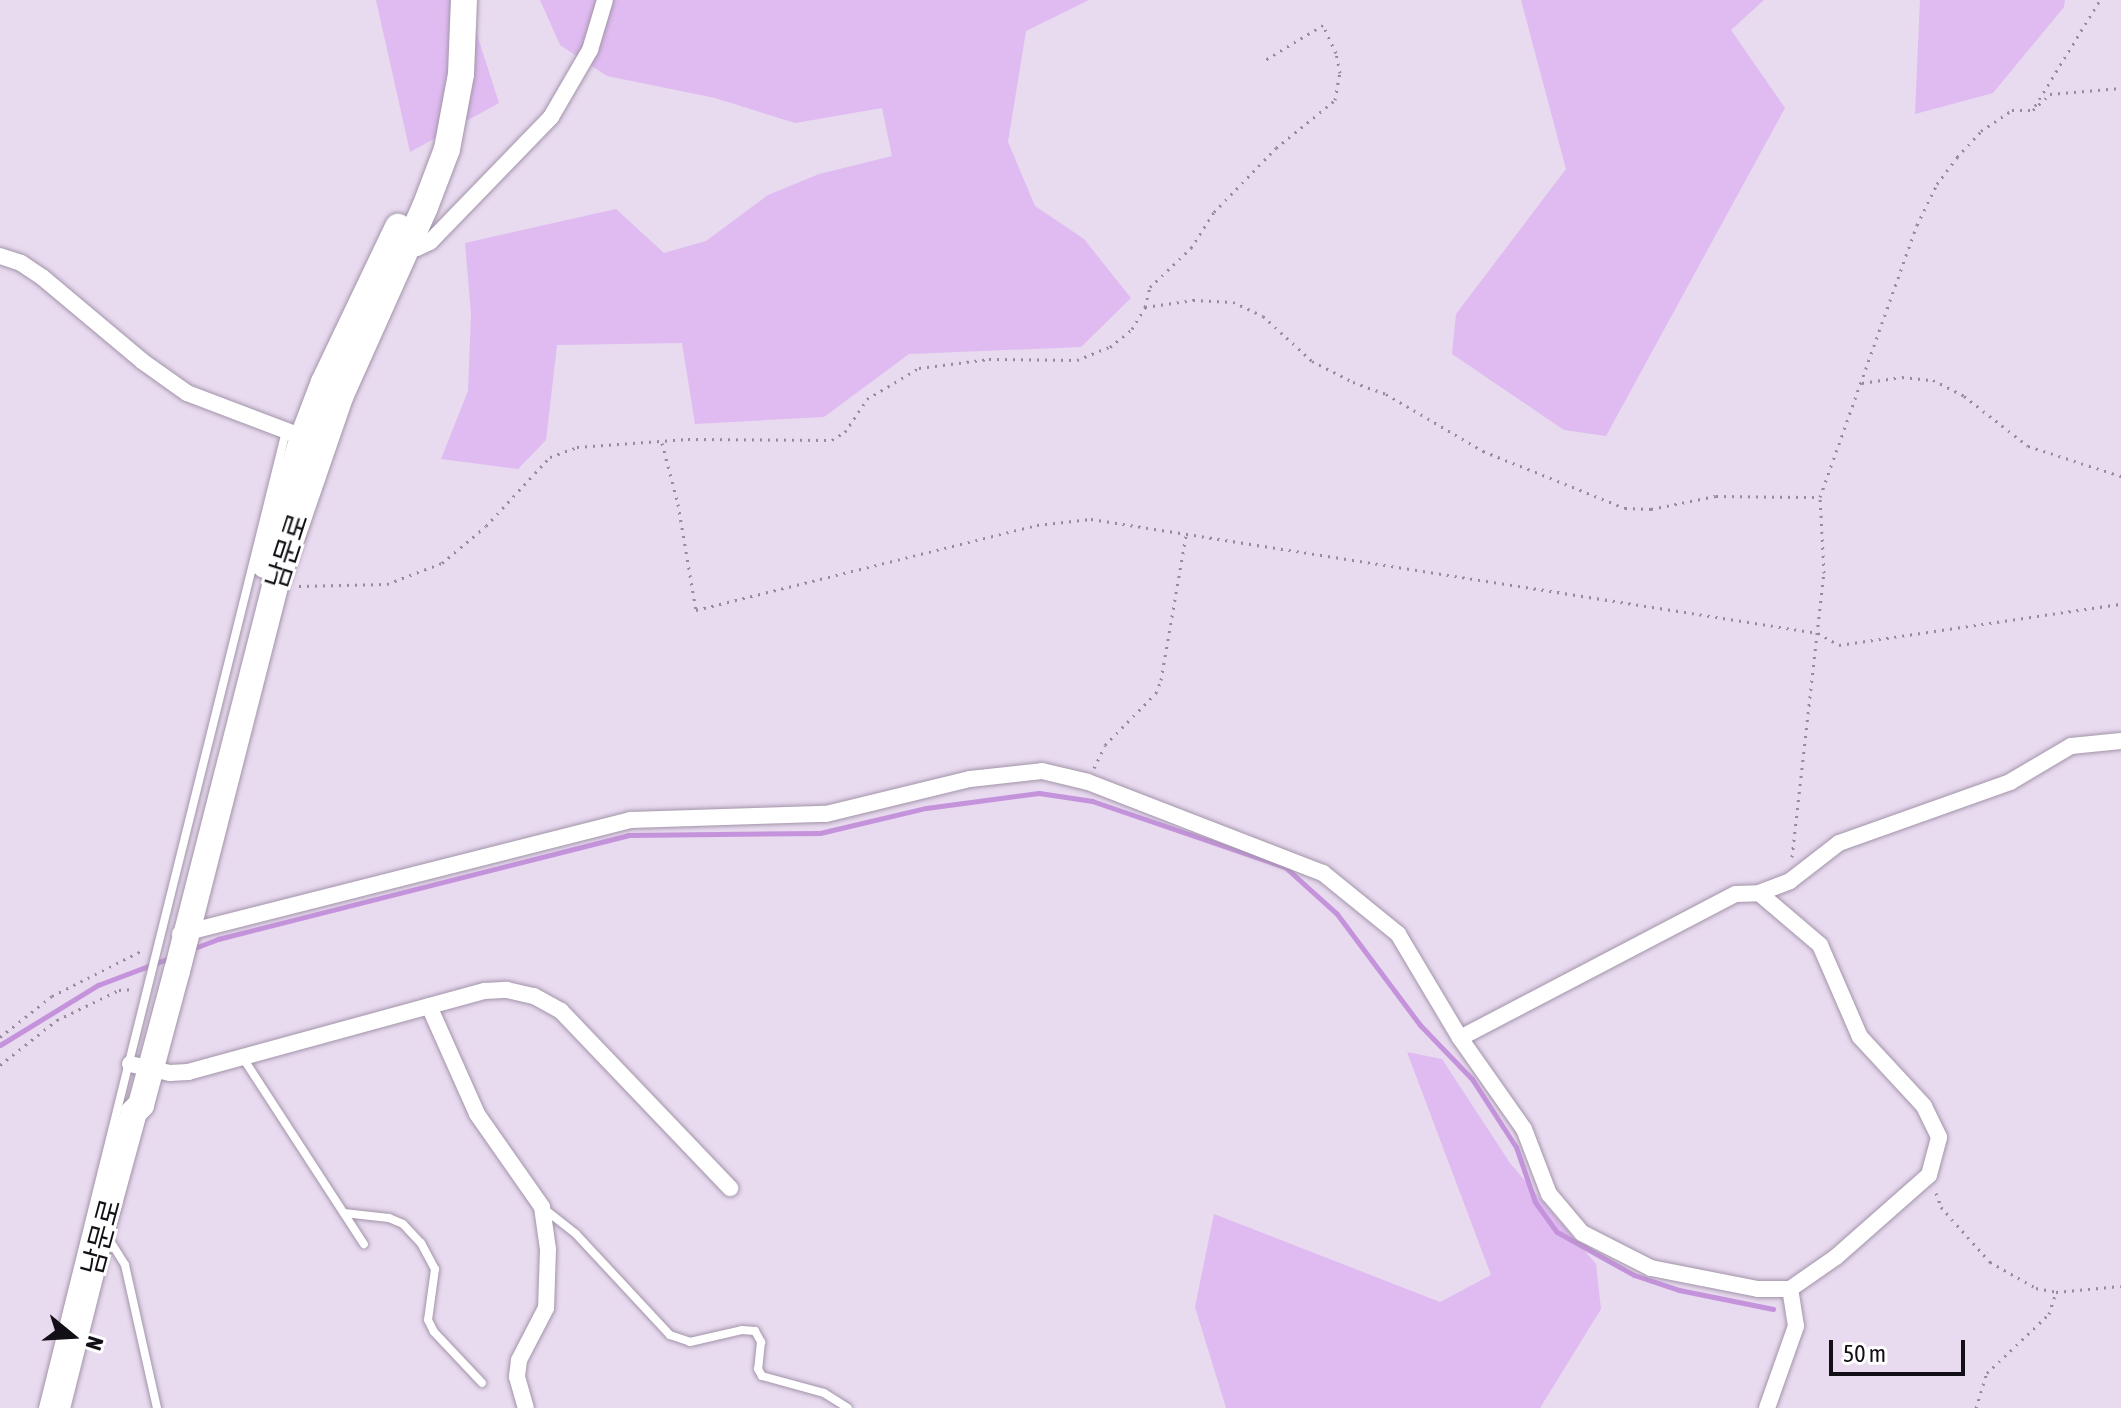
<!DOCTYPE html>
<meta charset="utf-8">
<style>
body{margin:0}
#map{position:relative;width:2121px;height:1408px;overflow:hidden;background:#e8daef;font-family:"Asap Condensed","Noto Sans KR",sans-serif}
div>[style]{position:absolute}
.green>*{inset:0;background:#dfbbf1}
.stream>*{height:5px;margin:-2.5px;padding:0 2.5px;transform-origin:2.5px;border-radius:2.5px;background:#c493db}
.path>*{height:3px;margin-top:-1.5px;transform-origin:0;background:repeating-linear-gradient(90deg,#968b9b 0 2px,transparent 0 8px)}
.roads{filter:drop-shadow(0 0 2px #a294a9) drop-shadow(0 0 2px #a294a9)}
.lane>*{height:8px;margin:-4px;padding:0 4px;transform-origin:4px;border-radius:4px;background:#fff}
.street>*{height:16px;margin:-8px;padding:0 8px;transform-origin:8px;border-radius:8px;background:#fff}
.primary>*{height:26px;margin:-13px;padding:0 13px;transform-origin:13px;border-radius:13px;background:#fff}
span{translate:-50% -50%;white-space:nowrap;text-align:center;line-height:1.15;-webkit-text-stroke:6px #fff;paint-order:stroke}
.street-label{font-size:28px;color:#130f16}
.north{position:absolute;left:32px;top:1296px;width:80px;height:80px;-webkit-text-stroke:6px #fff;paint-order:stroke;rotate:108deg;font-size:22px;font-weight:700;line-height:32px;text-align:center;color:#130f16}
.north::after{content:'';display:block;margin:auto;width:28px;height:36px;background:#130f16;clip-path:polygon(50% 0,100% 100%,50% 72%,0 100%)}
.scale{position:absolute;left:1829px;top:1340px;width:136px;height:36px;box-sizing:border-box;border:4px solid #130f16;border-top:0;padding-left:10px;font-size:24px;line-height:28px;white-space:nowrap;color:#130f16;-webkit-text-stroke:6px #fff;paint-order:stroke}
</style>
<div id="map">
<div class="green">
<div style="clip-path:polygon(376px 0,466px 0,499px 103px,410px 152px)"></div>
<div style="clip-path:polygon(540px 0,1089px 0,1026px 31px,1008px 142px,1035px 206px,1084px 239px,1131px 298px,1081px 347px,909px 354px,824px 417px,695px 424px,682px 343px,557px 345px,546px 440px,518px 469px,441px 459px,468px 391px,471px 314px,465px 243px,616px 209px,664px 253px,706px 241px,768px 195px,819px 174px,892px 156px,882px 108px,795px 123px,715px 98px,607px 76px,560px 45px)"></div>
<div style="clip-path:polygon(1521px 0,1764px 0,1731px 30px,1785px 108px,1606px 436px,1564px 430px,1452px 354px,1456px 314px,1566px 169px)"></div>
<div style="clip-path:polygon(1920px 0,2065px 0,2064px 7px,1993px 93px,1915px 114px)"></div>
<div style="clip-path:polygon(1407px 1052px,1442px 1059px,1510px 1163px,1596px 1264px,1601px 1309px,1540px 1408px,1226px 1408px,1195px 1307px,1214px 1214px,1440px 1302px,1491px 1275px)"></div>
</div>
<div class="stream">
<div style="left:192px;top:949px;width:28px;rotate:-21deg"></div>
<div style="left:218px;top:939px;width:423px;rotate:-14.2deg"></div>
<div style="left:628px;top:835px;width:192px;rotate:-0.6deg"></div>
<div style="left:820px;top:833px;width:109px;rotate:-13.3deg"></div>
<div style="left:926px;top:808px;width:114px;rotate:-7.6deg"></div>
<div style="left:1039px;top:793px;width:54px;rotate:8.6deg"></div>
<div style="left:1092px;top:801px;width:204px;rotate:18.9deg"></div>
<div style="left:1285px;top:867px;width:70px;rotate:42.1deg"></div>
<div style="left:1337px;top:914px;width:139px;rotate:53.2deg"></div>
<div style="left:1420px;top:1025px;width:75px;rotate:46.1deg"></div>
<div style="left:1472px;top:1079px;width:81px;rotate:57.1deg"></div>
<div style="left:1516px;top:1147px;width:58px;rotate:70.9deg"></div>
<div style="left:1535px;top:1202px;width:37px;rotate:54deg"></div>
<div style="left:1557px;top:1232px;width:88px;rotate:29.2deg"></div>
<div style="left:1634px;top:1275px;width:47px;rotate:18.4deg"></div>
<div style="left:1679px;top:1290px;width:96px;rotate:11.4deg"></div>
<div style="left:0;top:1045px;width:115px;rotate:-31.5deg"></div>
<div style="left:98px;top:985px;width:79px;rotate:-20.7deg"></div>
</div>
<div class="path">
<div style="left:2035px;top:106px;width:124px;rotate:-58.5deg"></div>
<div style="left:1145px;top:307px;width:49px;rotate:-8.3deg"></div>
<div style="left:1193px;top:300px;width:40px;rotate:2.9deg"></div>
<div style="left:1233px;top:302px;width:33px;rotate:25deg"></div>
<div style="left:1263px;top:316px;width:67px;rotate:42.6deg"></div>
<div style="left:1312px;top:361px;width:46px;rotate:27.1deg"></div>
<div style="left:1353px;top:382px;width:35px;rotate:20deg"></div>
<div style="left:1386px;top:394px;width:113px;rotate:30.4deg"></div>
<div style="left:1483px;top:451px;width:153px;rotate:21.9deg"></div>
<div style="left:1625px;top:508px;width:26px;rotate:2deg"></div>
<div style="left:1651px;top:509px;width:66px;rotate:-11.3deg"></div>
<div style="left:1716px;top:496px;width:104px;rotate:0.6deg"></div>
<div style="left:1862px;top:383px;width:40px;rotate:-8.5deg"></div>
<div style="left:1902px;top:377px;width:31px;rotate:6deg"></div>
<div style="left:1933px;top:380px;width:35px;rotate:27deg"></div>
<div style="left:1964px;top:396px;width:81px;rotate:38deg"></div>
<div style="left:2028px;top:446px;width:98px;rotate:17.9deg"></div>
<div style="left:662px;top:443px;width:63px;rotate:75.3deg"></div>
<div style="left:678px;top:504px;width:108px;rotate:80.4deg"></div>
<div style="left:696px;top:610px;width:351px;rotate:-14deg"></div>
<div style="left:1037px;top:525px;width:54px;rotate:-6.3deg"></div>
<div style="left:1091px;top:519px;width:736px;rotate:8.91deg"></div>
<div style="left:1818px;top:633px;width:24px;rotate:30deg"></div>
<div style="left:1839px;top:645px;width:285px;rotate:-8.3deg"></div>
<div style="left:299px;top:586px;width:88px;rotate:-1.3deg"></div>
<div style="left:387px;top:584px;width:59px;rotate:-20.9deg"></div>
<div style="left:442px;top:563px;width:57px;rotate:-40.1deg"></div>
<div style="left:486px;top:526px;width:94px;rotate:-47.2deg"></div>
<div style="left:550px;top:457px;width:29px;rotate:-20deg"></div>
<div style="left:577px;top:447px;width:111px;rotate:-4.1deg"></div>
<div style="left:688px;top:439px;width:144px;rotate:0.4deg"></div>
<div style="left:832px;top:440px;width:15px;rotate:-32deg"></div>
<div style="left:845px;top:432px;width:40px;rotate:-56deg"></div>
<div style="left:867px;top:399px;width:61px;rotate:-30.8deg"></div>
<div style="left:919px;top:368px;width:71px;rotate:-7.3deg"></div>
<div style="left:989px;top:359px;width:88px;rotate:0.7deg"></div>
<div style="left:1077px;top:360px;width:35px;rotate:-22deg"></div>
<div style="left:1110px;top:347px;width:28px;rotate:-39deg"></div>
<div style="left:1132px;top:329px;width:26px;rotate:-59deg"></div>
<div style="left:1145px;top:307px;width:21px;rotate:-76deg"></div>
<div style="left:1150px;top:287px;width:57px;rotate:-43.6deg"></div>
<div style="left:1191px;top:248px;width:43px;rotate:-57.4deg"></div>
<div style="left:1214px;top:212px;width:89px;rotate:-45.9deg"></div>
<div style="left:1276px;top:148px;width:76px;rotate:-39.1deg"></div>
<div style="left:1335px;top:100px;width:27px;rotate:-80deg"></div>
<div style="left:1340px;top:73px;width:20px;rotate:-101deg"></div>
<div style="left:1336px;top:53px;width:31px;rotate:-115deg"></div>
<div style="left:1323px;top:25px;width:71px;rotate:148.8deg"></div>
<div style="left:1094px;top:768px;width:25px;rotate:-64deg"></div>
<div style="left:1105px;top:745px;width:73px;rotate:-45.6deg"></div>
<div style="left:1156px;top:693px;width:14px;rotate:-69deg"></div>
<div style="left:1161px;top:680px;width:147px;rotate:-80.2deg"></div>
<div style="left:1792px;top:857px;width:286px;rotate:-83.6deg"></div>
<div style="left:1824px;top:573px;width:76px;rotate:-93deg"></div>
<div style="left:1820px;top:497px;width:289px;rotate:-70.4deg"></div>
<div style="left:1917px;top:225px;width:46px;rotate:-64deg"></div>
<div style="left:1937px;top:184px;width:34px;rotate:-53deg"></div>
<div style="left:1957px;top:157px;width:35px;rotate:-47deg"></div>
<div style="left:1981px;top:131px;width:37px;rotate:-34deg"></div>
<div style="left:2012px;top:110px;width:21px"></div>
<div style="left:2033px;top:110px;width:23px;rotate:-43deg"></div>
<div style="left:2050px;top:94px;width:71px;rotate:-4.8deg"></div>
<div style="left:0;top:1037px;width:66px;rotate:-38.3deg"></div>
<div style="left:52px;top:996px;width:102px;rotate:-26.8deg"></div>
<div style="left:0;top:1065px;width:73px;rotate:-38.3deg"></div>
<div style="left:57px;top:1020px;width:69px;rotate:-25.8deg"></div>
<div style="left:119px;top:990px;width:16px;rotate:-4deg"></div>
<div style="left:1936px;top:1193px;width:15px;rotate:70deg"></div>
<div style="left:1941px;top:1207px;width:74px;rotate:48.3deg"></div>
<div style="left:1990px;top:1262px;width:53px;rotate:29.5deg"></div>
<div style="left:2036px;top:1288px;width:20px;rotate:11deg"></div>
<div style="left:2056px;top:1292px;width:65px;rotate:-5.3deg"></div>
<div style="left:1976px;top:1408px;width:37px;rotate:-73deg"></div>
<div style="left:1987px;top:1373px;width:86px;rotate:-43.6deg"></div>
<div style="left:2049px;top:1314px;width:22px;rotate:-72deg"></div>
</div>
<div class="roads">
<div class="lane">
<div style="left:243px;top:1058px;width:222px;rotate:57deg"></div>
<div style="left:543px;top:1208px;width:42px;rotate:38.2deg"></div>
<div style="left:576px;top:1234px;width:138px;rotate:47.1deg"></div>
<div style="left:670px;top:1335px;width:21px;rotate:19deg"></div>
<div style="left:690px;top:1342px;width:53px;rotate:-13deg"></div>
<div style="left:742px;top:1330px;width:13px;rotate:4deg"></div>
<div style="left:755px;top:1331px;width:13px;rotate:61deg"></div>
<div style="left:761px;top:1342px;width:27px;rotate:96deg"></div>
<div style="left:758px;top:1369px;width:8px;rotate:60deg"></div>
<div style="left:762px;top:1376px;width:64px;rotate:15.3deg"></div>
<div style="left:824px;top:1393px;width:28px;rotate:32deg"></div>
<div style="left:344px;top:1213px;width:45px;rotate:6.3deg"></div>
<div style="left:389px;top:1218px;width:15px;rotate:23deg"></div>
<div style="left:403px;top:1224px;width:26px;rotate:47deg"></div>
<div style="left:421px;top:1243px;width:30px;rotate:62deg"></div>
<div style="left:435px;top:1269px;width:51px;rotate:97.8deg"></div>
<div style="left:428px;top:1320px;width:13px;rotate:63deg"></div>
<div style="left:434px;top:1332px;width:70px;rotate:46.7deg"></div>
<div style="left:107px;top:1236px;width:34px;rotate:58deg"></div>
<div style="left:125px;top:1265px;width:147px;rotate:77.4deg"></div>
<div style="left:43px;top:1408px;width:1007px;rotate:-76.03deg"></div>
</div>
<div class="street">
<div style="left:402px;top:245px;width:15px;rotate:11deg"></div>
<div style="left:417px;top:248px;width:14px;rotate:-25deg"></div>
<div style="left:430px;top:242px;width:174px;rotate:-45.9deg"></div>
<div style="left:551px;top:117px;width:78px;rotate:-59.8deg"></div>
<div style="left:590px;top:50px;width:52px;rotate:-73.3deg"></div>
<div style="left:0;top:256px;width:22px;rotate:18deg"></div>
<div style="left:21px;top:263px;width:25px;rotate:34deg"></div>
<div style="left:42px;top:277px;width:131px;rotate:40deg"></div>
<div style="left:142px;top:361px;width:55px;rotate:35.4deg"></div>
<div style="left:187px;top:393px;width:133px;rotate:20.8deg"></div>
<div style="left:180px;top:934px;width:464px;rotate:-14.2deg"></div>
<div style="left:630px;top:820px;width:196px;rotate:-1.8deg"></div>
<div style="left:826px;top:814px;width:148px;rotate:-13.7deg"></div>
<div style="left:970px;top:779px;width:72px;rotate:-6.3deg"></div>
<div style="left:1042px;top:771px;width:47px;rotate:13.4deg"></div>
<div style="left:1088px;top:782px;width:252px;rotate:21.2deg"></div>
<div style="left:1323px;top:873px;width:97px;rotate:39.1deg"></div>
<div style="left:1398px;top:934px;width:121px;rotate:59.2deg"></div>
<div style="left:1460px;top:1038px;width:311px;rotate:-27.6deg"></div>
<div style="left:1736px;top:894px;width:23px;rotate:-2deg"></div>
<div style="left:1759px;top:893px;width:33px;rotate:-21deg"></div>
<div style="left:1790px;top:881px;width:62px;rotate:-37.8deg"></div>
<div style="left:1839px;top:843px;width:182px;rotate:-19.6deg"></div>
<div style="left:2010px;top:782px;width:71px;rotate:-30.5deg"></div>
<div style="left:2071px;top:746px;width:50px;rotate:-5.7deg"></div>
<div style="left:429px;top:1006px;width:118px;rotate:66deg"></div>
<div style="left:477px;top:1114px;width:113px;rotate:55deg"></div>
<div style="left:542px;top:1207px;width:42px;rotate:81.9deg"></div>
<div style="left:548px;top:1249px;width:59px;rotate:91.9deg"></div>
<div style="left:546px;top:1308px;width:59px;rotate:117.4deg"></div>
<div style="left:519px;top:1360px;width:17px;rotate:97deg"></div>
<div style="left:517px;top:1377px;width:32px;rotate:74deg"></div>
<div style="left:1460px;top:1038px;width:111px;rotate:54.9deg"></div>
<div style="left:1524px;top:1129px;width:70px;rotate:69deg"></div>
<div style="left:1549px;top:1194px;width:51px;rotate:49.8deg"></div>
<div style="left:1582px;top:1233px;width:77px;rotate:26.9deg"></div>
<div style="left:1651px;top:1268px;width:109px;rotate:11.1deg"></div>
<div style="left:1758px;top:1289px;width:32px"></div>
<div style="left:1790px;top:1289px;width:56px;rotate:-34.8deg"></div>
<div style="left:1836px;top:1257px;width:124px;rotate:-41.4deg"></div>
<div style="left:1929px;top:1175px;width:39px;rotate:-75deg"></div>
<div style="left:1939px;top:1137px;width:34px;rotate:-116deg"></div>
<div style="left:1924px;top:1106px;width:94px;rotate:-132.8deg"></div>
<div style="left:1860px;top:1037px;width:100px;rotate:-113.5deg"></div>
<div style="left:1820px;top:945px;width:80px;rotate:-139.6deg"></div>
<div style="left:130px;top:1064px;width:41px;rotate:12.7deg"></div>
<div style="left:170px;top:1073px;width:18px;rotate:-3deg"></div>
<div style="left:188px;top:1072px;width:308px;rotate:-15.3deg"></div>
<div style="left:485px;top:991px;width:22px;rotate:-3deg"></div>
<div style="left:507px;top:990px;width:28px;rotate:13deg"></div>
<div style="left:534px;top:996px;width:31px;rotate:29deg"></div>
<div style="left:561px;top:1011px;width:245px;rotate:46.3deg"></div>
<div style="left:1767px;top:1408px;width:87px;rotate:-70.5deg"></div>
<div style="left:1796px;top:1326px;width:37px;rotate:-99deg"></div>
</div>
<div class="primary">
<div style="left:265px;top:565px;width:134px;rotate:-73.5deg"></div>
<div style="left:303px;top:437px;width:59px;rotate:-69.1deg"></div>
<div style="left:324px;top:382px;width:172px;rotate:-64.5deg"></div>
<div style="left:57px;top:1408px;width:185px;rotate:-75.9deg"></div>
<div style="left:102px;top:1229px;width:121px;rotate:-74.7deg"></div>
<div style="left:134px;top:1112px;width:10px;rotate:-45deg"></div>
<div style="left:141px;top:1105px;width:139px;rotate:-75deg"></div>
<div style="left:177px;top:971px;width:397px;rotate:-75.7deg"></div>
<div style="left:275px;top:586px;width:200px;rotate:-71deg"></div>
<div style="left:340px;top:397px;width:208px;rotate:-65.9deg"></div>
<div style="left:425px;top:207px;width:62px;rotate:-69.2deg"></div>
<div style="left:447px;top:149px;width:76px;rotate:-79.4deg"></div>
<div style="left:461px;top:74px;width:74px;rotate:-87.7deg"></div>
</div>
</div>
<div class="street-label">
<span style="left:287px;top:551px;rotate:-72deg">남문로</span>
<span style="left:101px;top:1237px;rotate:-75deg">남문로</span>
</div>
<div class="north">N</div>
<div class="scale">50 m</div>
</div>
